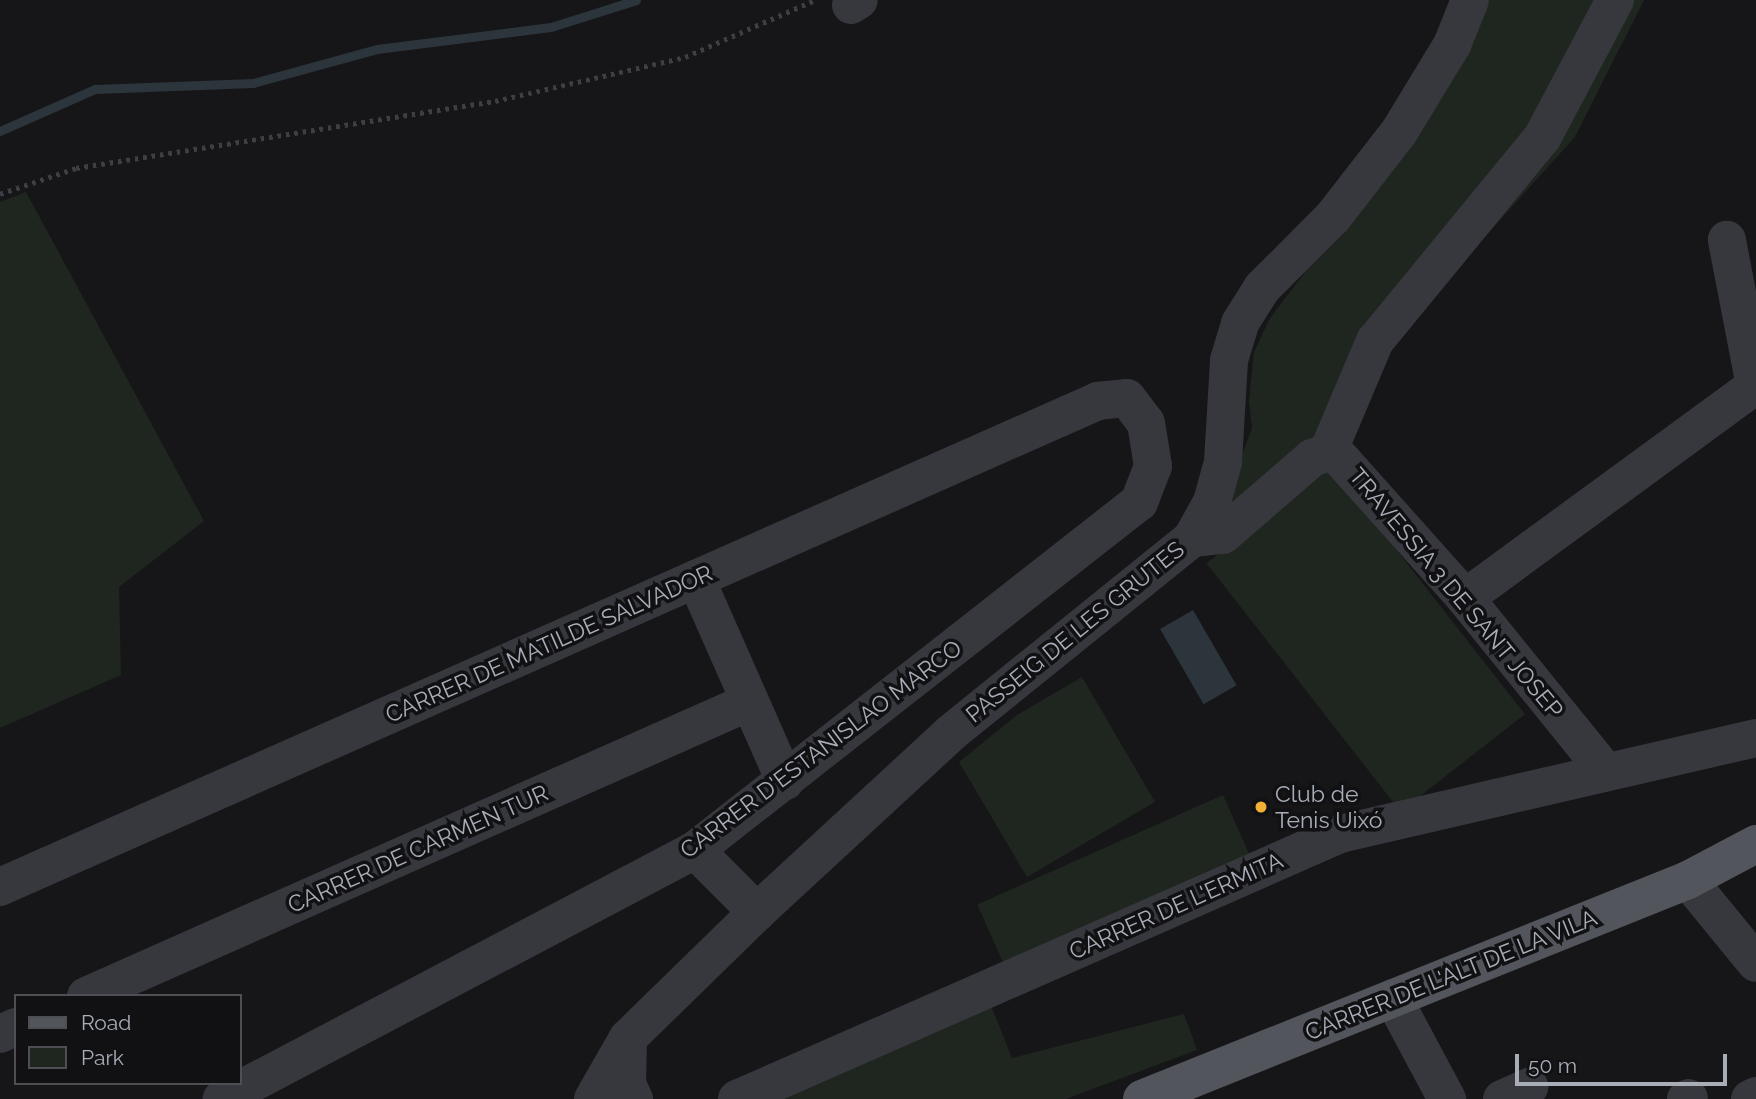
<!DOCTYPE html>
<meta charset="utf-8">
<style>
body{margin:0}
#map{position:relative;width:1756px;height:1099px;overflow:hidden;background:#161618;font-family:Raleway,sans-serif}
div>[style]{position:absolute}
.green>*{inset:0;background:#1e261f;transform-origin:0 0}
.water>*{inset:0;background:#2c353c;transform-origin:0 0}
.stream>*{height:9px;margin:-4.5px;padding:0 4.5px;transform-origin:4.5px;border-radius:4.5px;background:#2c353c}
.path>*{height:4.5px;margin-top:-2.25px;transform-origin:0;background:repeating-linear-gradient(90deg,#3d3f44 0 3.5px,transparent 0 8.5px)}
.minor>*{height:38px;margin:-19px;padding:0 19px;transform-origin:19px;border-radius:19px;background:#37383d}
.major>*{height:38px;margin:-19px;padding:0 19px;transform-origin:19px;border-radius:19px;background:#53555c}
.dots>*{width:19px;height:19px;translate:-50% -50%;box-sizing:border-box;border:4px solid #111113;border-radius:50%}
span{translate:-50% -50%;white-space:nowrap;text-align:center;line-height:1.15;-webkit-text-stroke:7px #111113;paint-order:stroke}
.street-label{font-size:23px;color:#a8adb8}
.poi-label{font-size:23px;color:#a8adb8}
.left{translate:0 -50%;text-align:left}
.legend{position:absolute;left:14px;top:994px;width:228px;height:91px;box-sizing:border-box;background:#111113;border:2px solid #4d4f55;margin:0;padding:9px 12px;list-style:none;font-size:21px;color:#a8adb8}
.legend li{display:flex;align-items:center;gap:14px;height:35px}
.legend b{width:35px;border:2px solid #4d4f55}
.scale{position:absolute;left:1515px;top:1054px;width:212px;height:32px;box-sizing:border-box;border:4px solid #a8adb8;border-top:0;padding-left:9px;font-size:21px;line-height:24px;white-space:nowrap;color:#a8adb8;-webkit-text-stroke:5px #111113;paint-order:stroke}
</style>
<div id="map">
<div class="green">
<div style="clip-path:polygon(1486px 0,1644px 0,1575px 137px,1383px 350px,1347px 446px,1215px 527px,1252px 428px,1249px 401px,1254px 352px,1270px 318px,1455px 77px)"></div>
<div style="clip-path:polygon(26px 192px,204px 521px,119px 587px,121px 675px,0 728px,0 202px)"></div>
<div style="left:1331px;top:466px;width:315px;height:158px;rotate:52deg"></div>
<div style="clip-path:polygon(1082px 677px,1155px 802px,1027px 877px,959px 762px,1017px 715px)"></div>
<div style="left:1223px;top:795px;width:66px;height:269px;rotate:66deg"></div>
<div style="clip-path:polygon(990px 1003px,1012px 1058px,1184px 1014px,1197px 1050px,1066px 1099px,781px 1099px)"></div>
</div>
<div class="water">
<div style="left:1193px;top:610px;width:87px;height:38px;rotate:60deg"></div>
</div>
<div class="stream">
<div style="left:0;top:131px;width:104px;rotate:-23.9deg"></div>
<div style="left:95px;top:89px;width:158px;rotate:-2.2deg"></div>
<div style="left:253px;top:83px;width:129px;rotate:-15.3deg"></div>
<div style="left:377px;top:49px;width:175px;rotate:-7.2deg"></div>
<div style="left:551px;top:27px;width:89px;rotate:-17.6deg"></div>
</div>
<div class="path">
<div style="left:0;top:194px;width:80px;rotate:-18.9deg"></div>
<div style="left:76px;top:168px;width:424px;rotate:-9.1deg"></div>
<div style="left:495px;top:101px;width:195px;rotate:-13deg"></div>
<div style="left:685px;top:57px;width:142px;rotate:-23.7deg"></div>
</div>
<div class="minor">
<div style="left:851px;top:5px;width:9px;rotate:-32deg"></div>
<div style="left:1328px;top:452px;width:121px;rotate:-67.1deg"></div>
<div style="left:1375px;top:341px;width:263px;rotate:-50.6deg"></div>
<div style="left:1542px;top:138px;width:156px;rotate:-62.1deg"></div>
<div style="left:1192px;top:538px;width:31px;rotate:-6deg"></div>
<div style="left:1223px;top:535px;width:118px;rotate:-40.9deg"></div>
<div style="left:1312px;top:458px;width:17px;rotate:-21deg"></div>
<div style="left:1328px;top:452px;width:13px;rotate:27deg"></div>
<div style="left:1340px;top:458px;width:188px;rotate:48.2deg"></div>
<div style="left:1465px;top:598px;width:223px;rotate:51deg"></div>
<div style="left:696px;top:579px;width:221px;rotate:66.2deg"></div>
<div style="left:1465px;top:598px;width:359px;rotate:-36.2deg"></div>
<div style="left:1755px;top:386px;width:149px;rotate:-100.9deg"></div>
<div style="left:695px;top:850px;width:88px;rotate:45deg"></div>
<div style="left:1688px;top:880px;width:107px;rotate:50.7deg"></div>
<div style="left:0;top:887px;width:1201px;rotate:-23.88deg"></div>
<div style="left:1098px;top:401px;width:29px;rotate:-6deg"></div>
<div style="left:1127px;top:398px;width:31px;rotate:53deg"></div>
<div style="left:1146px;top:423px;width:44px;rotate:80.8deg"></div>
<div style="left:1153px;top:466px;width:39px;rotate:111deg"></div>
<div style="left:1139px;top:502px;width:564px;rotate:141.91deg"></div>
<div style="left:695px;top:850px;width:535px;rotate:152.24deg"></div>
<div style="left:86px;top:996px;width:725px;rotate:-23.91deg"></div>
<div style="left:1393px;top:998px;width:115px;rotate:61.9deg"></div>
<div style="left:0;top:1034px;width:17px;rotate:-24deg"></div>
<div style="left:628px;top:1038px;width:46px;rotate:91.2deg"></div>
<div style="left:627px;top:1084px;width:17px;rotate:65deg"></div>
<div style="left:593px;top:1099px;width:70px;rotate:-60.2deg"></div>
<div style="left:628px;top:1038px;width:180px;rotate:-44.3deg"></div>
<div style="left:757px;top:912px;width:265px;rotate:-42.7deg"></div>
<div style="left:952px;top:732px;width:309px;rotate:-38.9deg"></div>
<div style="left:1192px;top:538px;width:41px;rotate:-60.9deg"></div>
<div style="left:1212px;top:502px;width:41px;rotate:-74.6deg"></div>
<div style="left:1223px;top:462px;width:102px;rotate:-86.6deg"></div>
<div style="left:1229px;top:360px;width:39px;rotate:-73deg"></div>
<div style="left:1240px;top:323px;width:41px;rotate:-57.8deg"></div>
<div style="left:1262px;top:288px;width:100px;rotate:-45deg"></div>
<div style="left:1333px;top:217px;width:108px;rotate:-52.2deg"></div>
<div style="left:1399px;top:132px;width:102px;rotate:-58.7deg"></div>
<div style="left:1452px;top:45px;width:48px;rotate:-68.2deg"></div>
<div style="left:737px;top:1099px;width:659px;rotate:-23.72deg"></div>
<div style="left:1340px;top:834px;width:427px;rotate:-13deg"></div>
<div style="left:1502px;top:1099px;width:30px;rotate:-24deg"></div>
<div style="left:1686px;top:1099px;width:3px;rotate:-18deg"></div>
<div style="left:1750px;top:1099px;width:7px;rotate:-27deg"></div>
</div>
<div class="major">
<div style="left:1142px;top:1099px;width:588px;rotate:-21.86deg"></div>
<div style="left:1688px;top:880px;width:77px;rotate:-27.9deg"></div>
</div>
<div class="dots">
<div style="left:1261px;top:807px;background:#f2b134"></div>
</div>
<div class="street-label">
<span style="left:1456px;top:593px;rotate:50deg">TRAVESSIA 3 DE SANT JOSEP</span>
<span style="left:1075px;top:632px;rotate:-39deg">PASSEIG DE LES GRUTES</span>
<span style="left:549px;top:644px;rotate:-24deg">CARRER DE MATILDE SALVADOR</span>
<span style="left:821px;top:749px;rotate:-37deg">CARRER D'ESTANISLAO MARCO</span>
<span style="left:418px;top:849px;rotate:-24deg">CARRER DE CARMEN TUR</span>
<span style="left:1176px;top:906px;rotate:-24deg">CARRER DE L'ERMITA</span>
<span style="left:1451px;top:975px;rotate:-22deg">CARRER DE L'ALT DE LA VILA</span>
</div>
<div class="poi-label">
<span class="left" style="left:1275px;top:807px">Club de<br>Tenis Uixó</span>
</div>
<ul class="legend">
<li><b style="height:9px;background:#53555c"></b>Road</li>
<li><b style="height:19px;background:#1e261f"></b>Park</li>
</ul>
<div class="scale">50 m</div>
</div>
